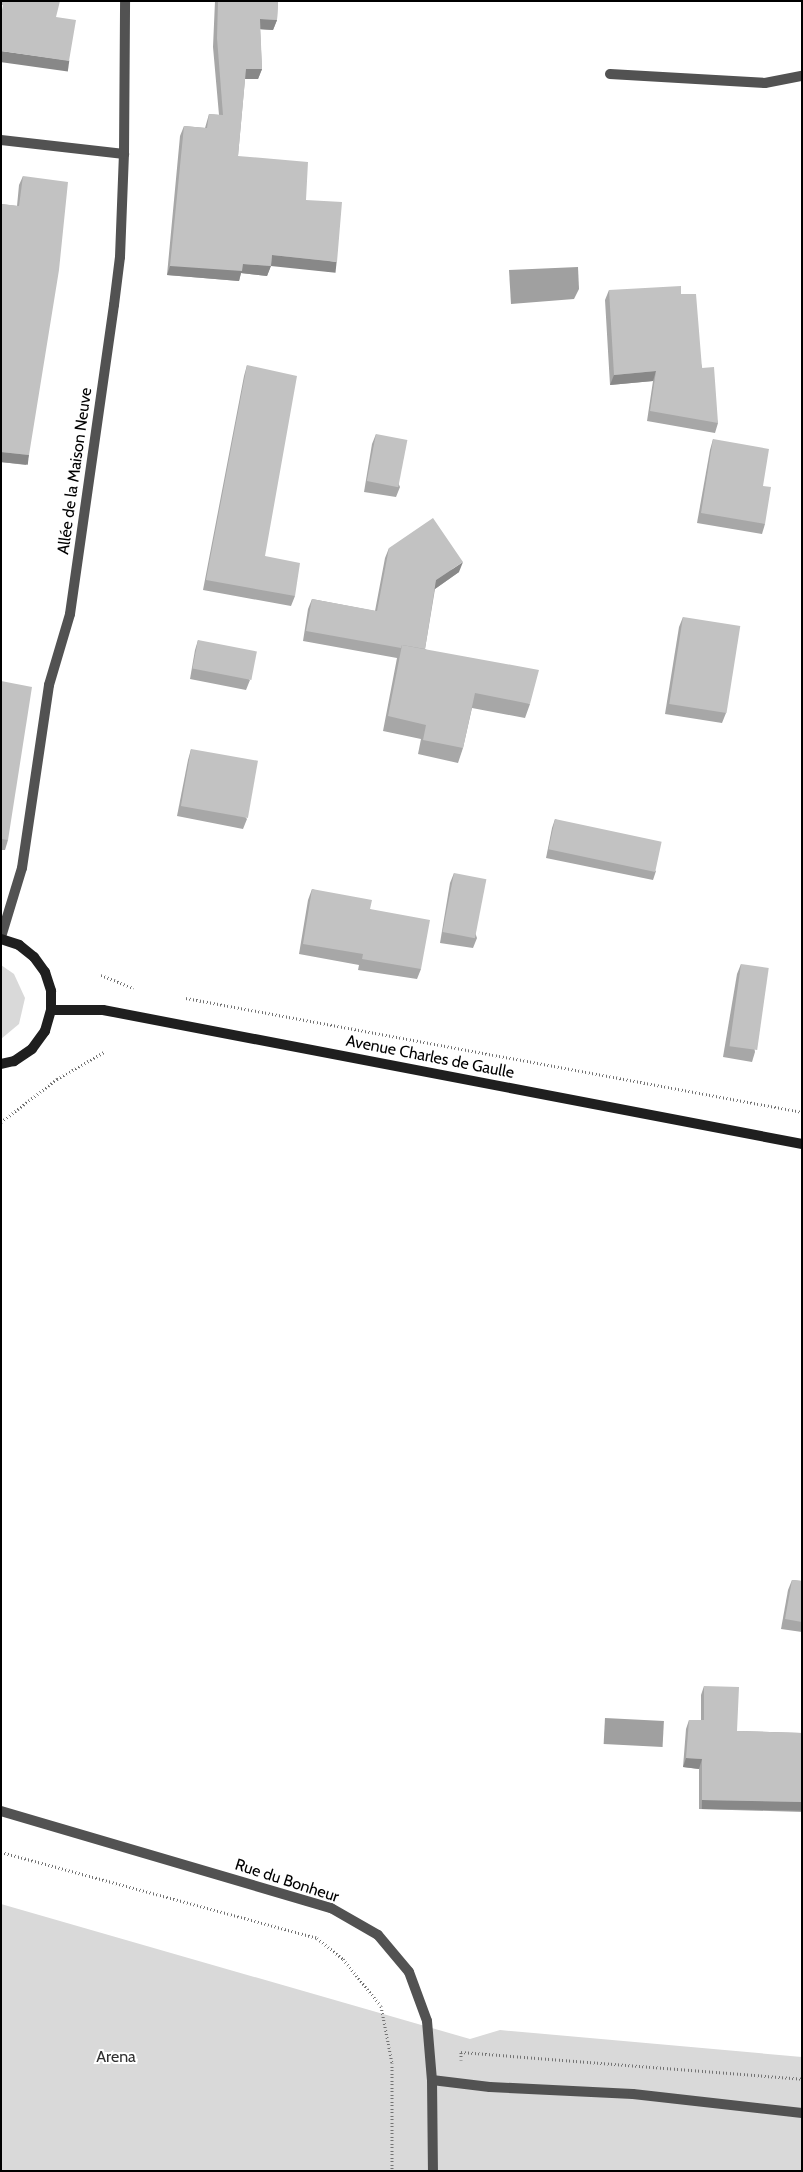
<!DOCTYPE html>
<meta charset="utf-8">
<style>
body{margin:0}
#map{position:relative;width:803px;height:2172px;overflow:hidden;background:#fff;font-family:Cabin,sans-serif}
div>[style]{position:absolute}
.green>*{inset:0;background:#d9d9d9}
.water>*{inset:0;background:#a0a0a0;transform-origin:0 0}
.path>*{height:3px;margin-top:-1.5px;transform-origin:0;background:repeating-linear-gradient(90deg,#747474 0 1px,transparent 0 3.5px)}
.service>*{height:10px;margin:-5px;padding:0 5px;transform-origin:5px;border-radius:5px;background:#525252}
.minor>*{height:10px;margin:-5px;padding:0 5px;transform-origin:5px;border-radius:5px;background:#525252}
.secondary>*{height:10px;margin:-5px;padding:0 5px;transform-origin:5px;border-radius:5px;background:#1f1f1f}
.wall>*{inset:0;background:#a7a7a7}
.shaded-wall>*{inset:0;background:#888;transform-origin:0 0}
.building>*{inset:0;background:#c2c2c2;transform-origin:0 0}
span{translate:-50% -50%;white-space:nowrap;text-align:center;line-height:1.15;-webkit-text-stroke:4px #fff;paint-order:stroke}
.street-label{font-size:16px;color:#000}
.park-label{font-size:16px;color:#303030}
.frame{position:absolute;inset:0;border:2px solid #000;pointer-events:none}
</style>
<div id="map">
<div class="green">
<div style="clip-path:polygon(1px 965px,14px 974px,25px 998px,19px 1024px,1px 1039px)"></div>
<div style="clip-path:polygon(1px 1904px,470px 2039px,500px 2030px,802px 2057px,802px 2171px,1px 2171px)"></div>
</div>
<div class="water">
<div style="clip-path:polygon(578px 267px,579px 289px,574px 299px,511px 304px,509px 270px)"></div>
<div style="left:605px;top:1718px;width:59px;height:26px;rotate:3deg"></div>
</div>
<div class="path">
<div style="left:101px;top:975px;width:35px;rotate:22deg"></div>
<div style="left:186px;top:998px;width:626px;rotate:10.48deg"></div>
<div style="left:1px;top:1122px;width:71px;rotate:-37.5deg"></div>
<div style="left:57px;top:1079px;width:54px;rotate:-29.9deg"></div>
<div style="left:1px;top:1852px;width:327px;rotate:15.2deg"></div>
<div style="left:317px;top:1938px;width:33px;rotate:39deg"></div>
<div style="left:343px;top:1959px;width:60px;rotate:51deg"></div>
<div style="left:381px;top:2006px;width:58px;rotate:79.1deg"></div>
<div style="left:392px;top:2063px;width:108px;rotate:90deg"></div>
<div style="left:461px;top:2060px;width:8px;rotate:-90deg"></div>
<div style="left:461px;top:2052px;width:342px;rotate:4.5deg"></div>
</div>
<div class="service">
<div style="left:432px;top:2080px;width:58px;rotate:6.9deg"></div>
<div style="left:490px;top:2087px;width:143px;rotate:2.8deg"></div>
<div style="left:633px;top:2094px;width:170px;rotate:6.4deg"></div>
</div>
<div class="minor">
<div style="left:610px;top:74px;width:155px;rotate:3.3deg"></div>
<div style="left:765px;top:83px;width:38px;rotate:-11deg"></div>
<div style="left:1px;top:140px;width:124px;rotate:6.5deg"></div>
<div style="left:1px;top:937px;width:72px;rotate:-73.1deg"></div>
<div style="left:22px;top:868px;width:185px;rotate:-81.6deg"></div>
<div style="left:49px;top:685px;width:74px;rotate:-73.5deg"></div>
<div style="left:70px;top:614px;width:312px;rotate:-81.9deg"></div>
<div style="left:114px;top:305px;width:48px;rotate:-82.9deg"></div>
<div style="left:120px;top:257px;width:103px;rotate:-87.8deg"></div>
<div style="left:124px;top:154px;width:153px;rotate:-89.6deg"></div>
<div style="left:1px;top:1811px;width:344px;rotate:16.4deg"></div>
<div style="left:331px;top:1908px;width:54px;rotate:29.9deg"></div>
<div style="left:378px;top:1935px;width:48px;rotate:50deg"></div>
<div style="left:409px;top:1972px;width:52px;rotate:69.8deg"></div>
<div style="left:427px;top:2021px;width:59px;rotate:85.2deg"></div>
<div style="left:432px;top:2080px;width:91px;rotate:89.4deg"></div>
</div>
<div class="secondary">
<div style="left:1px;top:939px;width:19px;rotate:18deg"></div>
<div style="left:19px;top:945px;width:19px;rotate:39deg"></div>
<div style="left:34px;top:957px;width:19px;rotate:54deg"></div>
<div style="left:45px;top:972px;width:20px;rotate:72deg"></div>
<div style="left:51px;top:991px;width:19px;rotate:90deg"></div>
<div style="left:51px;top:1010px;width:22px;rotate:106deg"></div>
<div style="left:45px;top:1031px;width:22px;rotate:126deg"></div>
<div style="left:32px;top:1049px;width:22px;rotate:146deg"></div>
<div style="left:14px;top:1061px;width:13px;rotate:167deg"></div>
<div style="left:51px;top:1010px;width:52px"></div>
<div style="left:103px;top:1010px;width:712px;rotate:10.85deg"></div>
</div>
<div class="wall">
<div style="clip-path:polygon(215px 1px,278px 1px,277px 20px,273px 30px,260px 29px,262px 69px,258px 79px,245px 79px,238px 156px,306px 200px,334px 272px,271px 265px,267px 276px,241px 273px,239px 281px,167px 275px,180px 136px,184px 126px,205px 128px,209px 114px,219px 115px,213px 47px)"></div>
<div style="clip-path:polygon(23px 176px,29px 455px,26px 465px,1px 462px,1px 204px,17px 206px,19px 185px)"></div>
<div style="clip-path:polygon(609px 290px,681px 294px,718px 423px,715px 433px,647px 421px,653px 381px,610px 385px,605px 300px)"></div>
<div style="clip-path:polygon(247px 365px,265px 556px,295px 596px,291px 606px,203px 590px,244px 376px)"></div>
<div style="clip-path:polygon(376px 434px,400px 487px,396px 497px,364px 492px,372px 444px)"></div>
<div style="clip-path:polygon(713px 439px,763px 486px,765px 524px,762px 534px,697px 523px,710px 450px)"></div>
<div style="clip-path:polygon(389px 548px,459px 572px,435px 589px,425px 649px,530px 704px,525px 718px,472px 708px,463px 748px,458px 763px,418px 754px,421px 739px,383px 731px,397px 658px,303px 641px,308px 609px,312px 599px,375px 611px,385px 558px)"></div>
<div style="clip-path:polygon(683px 617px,726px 713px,722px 723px,665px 714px,679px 627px)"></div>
<div style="clip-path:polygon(198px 640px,250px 680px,246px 690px,190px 679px,195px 650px)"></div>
<div style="clip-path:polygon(1px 681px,8px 840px,5px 850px,1px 850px)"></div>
<div style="clip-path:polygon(191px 749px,247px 819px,243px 829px,177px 816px,188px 760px)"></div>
<div style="clip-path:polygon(555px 819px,656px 871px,653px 880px,546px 858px,552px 828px)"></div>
<div style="clip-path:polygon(454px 873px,477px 938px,473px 948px,440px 943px,450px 883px)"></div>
<div style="clip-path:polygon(312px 889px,370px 909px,421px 969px,417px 979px,358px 970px,359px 965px,299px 954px,308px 900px)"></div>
<div style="clip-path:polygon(741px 964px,755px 1052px,752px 1062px,723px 1057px,737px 974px)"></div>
<div style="clip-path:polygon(792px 1580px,802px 1581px,802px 1632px,781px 1629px,788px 1590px)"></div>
<div style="clip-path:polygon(704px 1686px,737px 1731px,802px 1733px,802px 1812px,699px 1809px,699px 1769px,683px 1767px,686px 1729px,689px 1720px,701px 1720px,701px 1695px)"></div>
</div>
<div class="shaded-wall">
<div style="clip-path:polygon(260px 19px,277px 20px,273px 30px,256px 29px)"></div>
<div style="left:1px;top:51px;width:69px;height:11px;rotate:8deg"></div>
<div style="clip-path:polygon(246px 69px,262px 69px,258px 79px,242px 79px)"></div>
<div style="left:272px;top:255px;width:65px;height:11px;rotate:6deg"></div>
<div style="clip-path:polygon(243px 264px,271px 266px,267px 276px,241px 273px,239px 281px,167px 275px,170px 266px)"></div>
<div style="clip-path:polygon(656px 371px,653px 381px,610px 385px,614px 375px)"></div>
<div style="left:1px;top:452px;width:28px;height:10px;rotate:6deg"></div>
<div style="clip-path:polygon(463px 562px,459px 572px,432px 591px,436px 580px)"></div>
<div style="clip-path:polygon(686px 1758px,702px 1759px,699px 1769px,683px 1767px)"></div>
<div style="left:702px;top:1800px;width:100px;height:9px;rotate:1deg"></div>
</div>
<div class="building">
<div style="clip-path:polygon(1px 1px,60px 1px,56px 17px,76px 20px,69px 61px,1px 51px,1px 15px,3px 5px,1px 5px)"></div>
<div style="clip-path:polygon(218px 1px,278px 1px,277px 20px,260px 19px,262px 69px,246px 69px,238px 156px,308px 162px,306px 200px,342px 202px,337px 262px,272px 255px,271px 266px,243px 264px,242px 271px,170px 266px,184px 126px,207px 128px,209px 114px,223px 115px,217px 38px)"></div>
<div style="clip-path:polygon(23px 176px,68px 182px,59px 270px,29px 455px,1px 452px,1px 204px,19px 206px)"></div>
<div style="clip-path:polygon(681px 286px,681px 294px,696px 294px,702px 368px,714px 367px,718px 423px,650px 411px,656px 371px,614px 375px,609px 290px)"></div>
<div style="clip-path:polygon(247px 365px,297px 376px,265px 556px,300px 563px,295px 596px,206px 580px)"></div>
<div style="left:376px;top:434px;width:32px;height:48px;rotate:11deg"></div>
<div style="clip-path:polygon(713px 439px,769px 449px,763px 486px,771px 487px,765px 524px,701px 513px)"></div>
<div style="clip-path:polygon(433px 518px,463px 562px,436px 580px,425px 649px,402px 645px,401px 648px,306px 631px,312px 599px,377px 611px,389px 548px)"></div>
<div style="left:683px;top:617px;width:58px;height:88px;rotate:9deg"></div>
<div style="left:198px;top:640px;width:60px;height:29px;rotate:11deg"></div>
<div style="clip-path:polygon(402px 645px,539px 670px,530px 704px,475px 693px,463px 748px,423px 740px,426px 725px,388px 716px)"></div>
<div style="clip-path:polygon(1px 681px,32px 687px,8px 840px,1px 839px)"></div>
<div style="left:191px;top:749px;width:68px;height:58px;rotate:10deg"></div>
<div style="left:555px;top:819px;width:109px;height:31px;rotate:12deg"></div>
<div style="left:454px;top:873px;width:33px;height:60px;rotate:11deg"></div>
<div style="clip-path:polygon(312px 889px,372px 900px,370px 909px,430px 920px,421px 969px,362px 959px,363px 954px,303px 944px)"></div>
<div style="left:741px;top:964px;width:28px;height:83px;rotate:8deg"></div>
<div style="clip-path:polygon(792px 1580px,802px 1581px,802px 1622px,785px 1619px)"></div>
<div style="clip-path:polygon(704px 1686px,739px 1687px,737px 1731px,802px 1733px,802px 1802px,702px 1800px,702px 1759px,686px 1758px,689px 1720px,704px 1720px)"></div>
</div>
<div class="street-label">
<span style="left:75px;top:471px;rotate:-82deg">Allée de la Maison Neuve</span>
<span style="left:430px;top:1057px;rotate:11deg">Avenue Charles de Gaulle</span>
<span style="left:287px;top:1881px;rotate:18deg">Rue du Bonheur</span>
</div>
<div class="park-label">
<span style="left:116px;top:2057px">Arena</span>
</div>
<div class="frame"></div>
</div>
